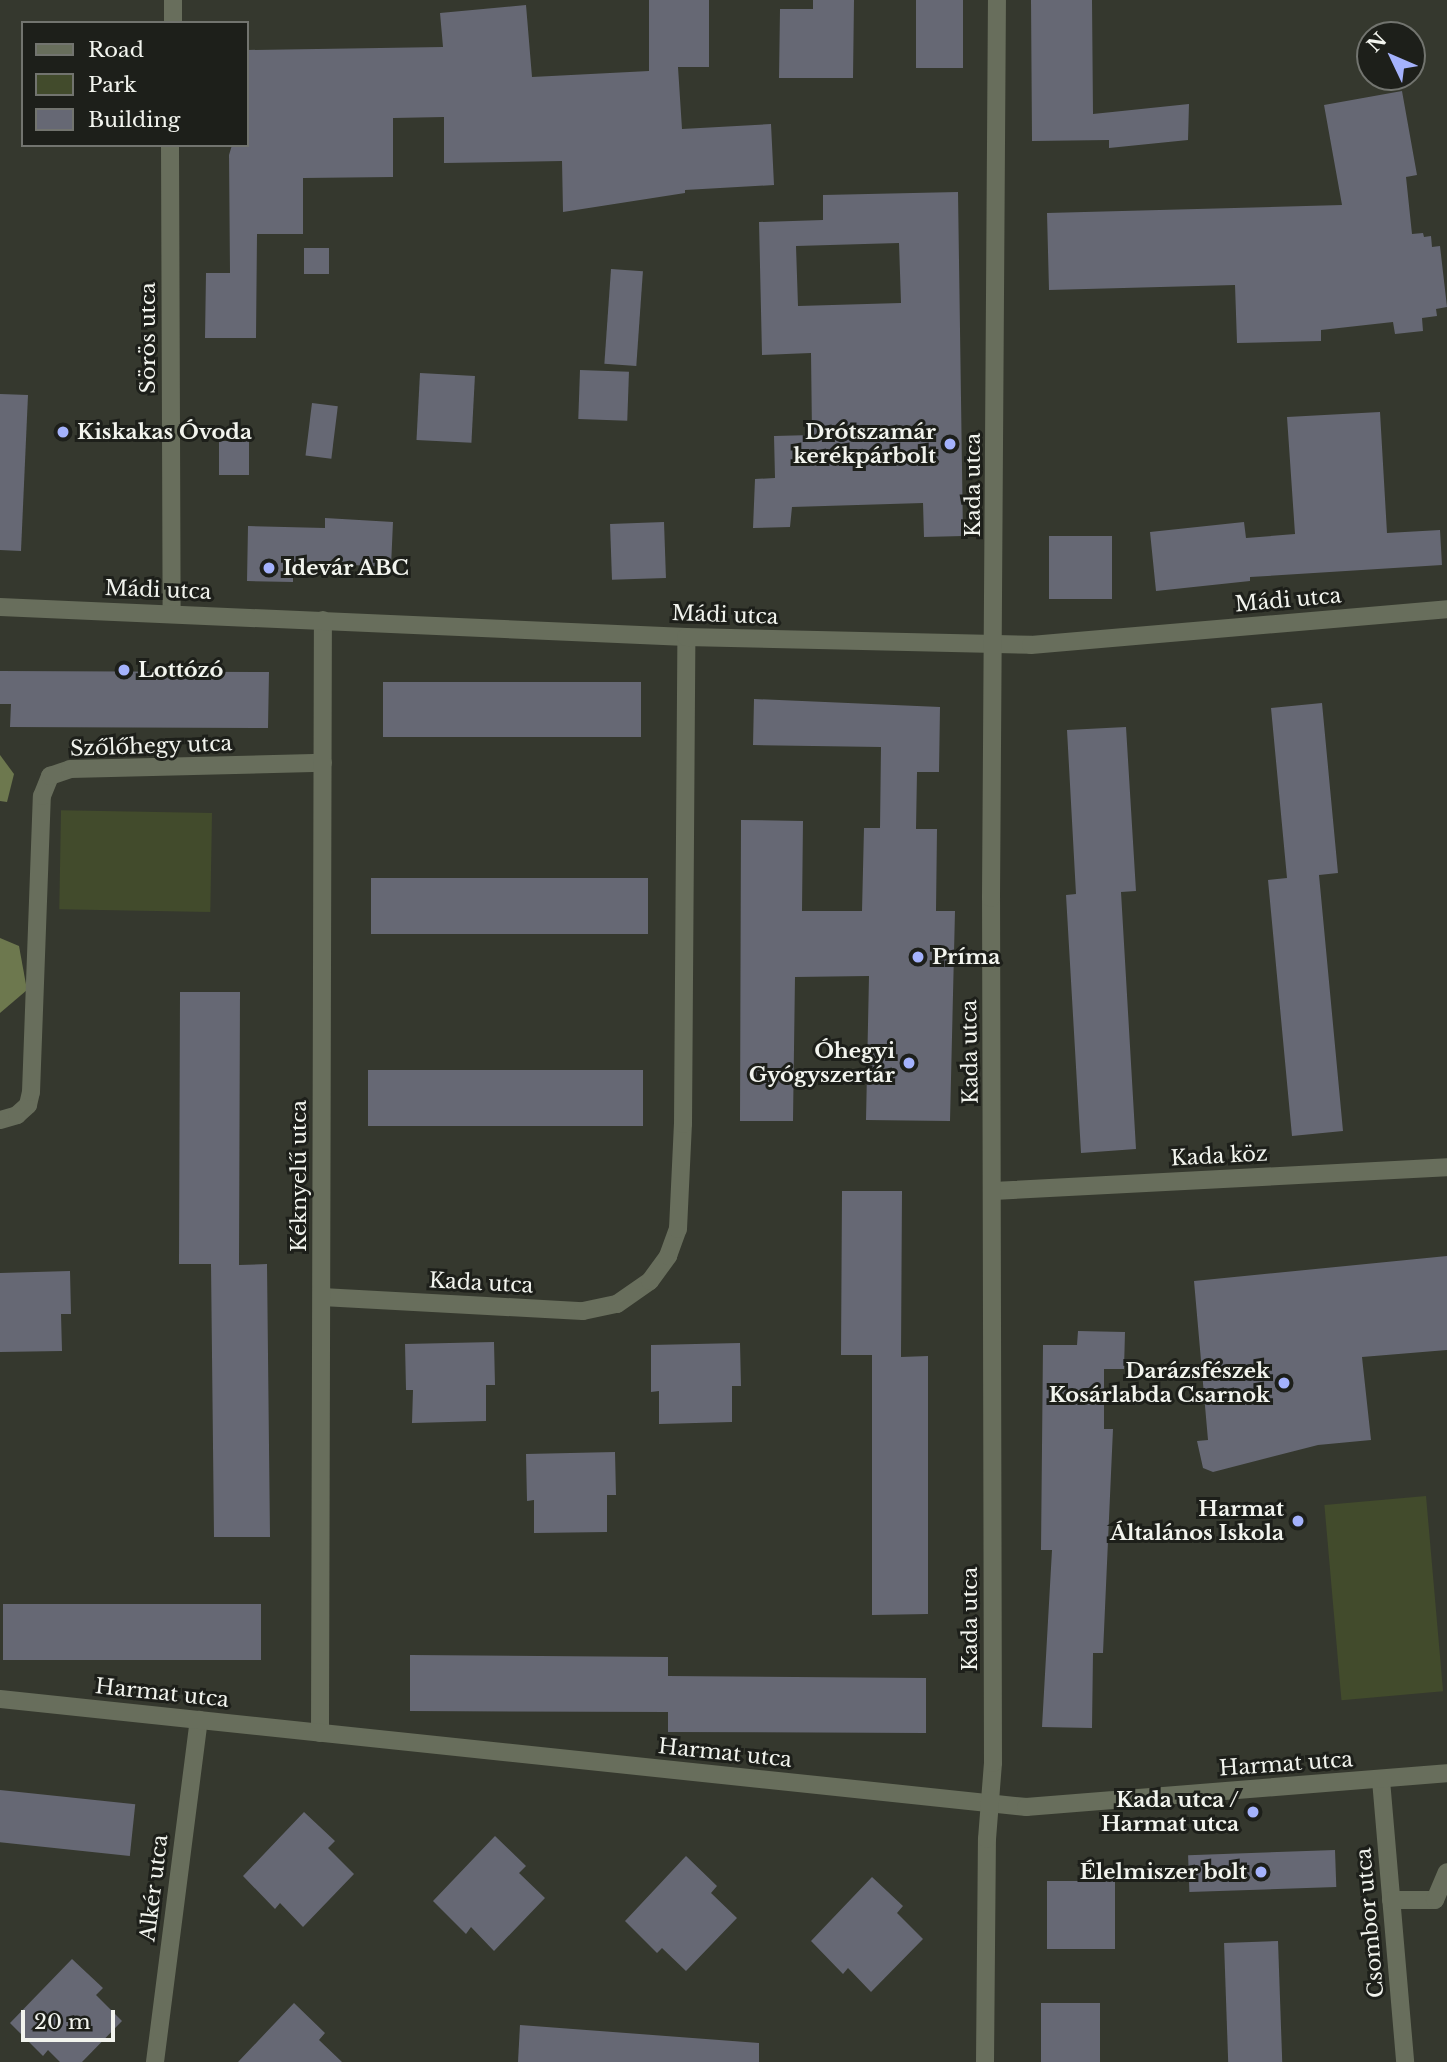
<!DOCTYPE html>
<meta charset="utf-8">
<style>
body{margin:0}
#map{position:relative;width:1447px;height:2062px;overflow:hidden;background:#35382e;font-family:"Libre Baskerville",serif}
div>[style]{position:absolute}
.green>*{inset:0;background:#424b2c;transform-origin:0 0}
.forest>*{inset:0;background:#6d784e}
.building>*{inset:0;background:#666874;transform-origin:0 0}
.minor>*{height:18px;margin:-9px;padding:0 9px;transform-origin:9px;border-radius:9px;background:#686e5c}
.tertiary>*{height:18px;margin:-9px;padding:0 9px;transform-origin:9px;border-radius:9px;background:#686e5c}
.dots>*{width:19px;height:19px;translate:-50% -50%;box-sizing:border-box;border:4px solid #1d1f1a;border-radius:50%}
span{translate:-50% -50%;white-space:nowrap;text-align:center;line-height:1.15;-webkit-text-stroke:6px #1d1f1a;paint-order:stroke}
.street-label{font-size:21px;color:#f2f4ee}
.poi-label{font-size:21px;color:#f2f4ee;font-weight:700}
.left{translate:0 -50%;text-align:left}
.right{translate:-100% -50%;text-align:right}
.legend{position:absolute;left:21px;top:21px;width:228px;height:126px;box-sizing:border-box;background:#1d1f1a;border:2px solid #72746f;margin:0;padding:9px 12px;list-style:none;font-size:21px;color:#f2f4ee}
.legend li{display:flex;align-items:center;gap:14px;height:35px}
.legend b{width:35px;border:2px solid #72746f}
.north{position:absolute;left:1356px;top:21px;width:70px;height:70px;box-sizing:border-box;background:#1d1f1a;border:2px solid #72746f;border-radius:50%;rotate:314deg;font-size:19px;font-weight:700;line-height:28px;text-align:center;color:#f2f4ee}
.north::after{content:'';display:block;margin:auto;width:24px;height:32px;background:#a4b2fc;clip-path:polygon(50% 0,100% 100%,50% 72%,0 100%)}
.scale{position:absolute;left:21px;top:2010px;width:94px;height:32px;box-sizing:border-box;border:4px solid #f2f4ee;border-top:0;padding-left:9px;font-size:21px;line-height:24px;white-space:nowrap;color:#f2f4ee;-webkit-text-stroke:5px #1d1f1a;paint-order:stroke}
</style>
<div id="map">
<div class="green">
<div style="left:212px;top:813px;width:99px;height:151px;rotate:91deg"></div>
<div style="left:1426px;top:1496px;width:196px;height:102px;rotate:85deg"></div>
</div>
<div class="forest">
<div style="clip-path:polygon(0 755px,14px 774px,7px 802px,0 801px)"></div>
<div style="clip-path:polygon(0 938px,19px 946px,27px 990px,0 1013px)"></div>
</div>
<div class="building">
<div style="clip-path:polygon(649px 0,709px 0,709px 67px,678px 67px,682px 129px,771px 124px,774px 185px,685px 190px,685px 193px,563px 212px,562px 161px,444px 163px,444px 117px,393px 118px,393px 177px,303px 178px,303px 234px,257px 234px,256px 338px,205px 338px,206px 273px,230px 273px,229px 155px,232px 145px,247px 145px,247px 50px,443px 47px,440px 13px,526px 5px,532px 77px,649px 71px)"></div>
<div style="clip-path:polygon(813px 0,854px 0,853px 78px,779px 78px,780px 9px,813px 9px)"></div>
<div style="left:916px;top:0;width:47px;height:68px"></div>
<div style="clip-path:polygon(1031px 0,1092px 0,1093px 114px,1189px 104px,1188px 140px,1109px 148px,1109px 140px,1032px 141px)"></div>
<div style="clip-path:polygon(1402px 91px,1417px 175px,1406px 177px,1412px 234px,1423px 233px,1424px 237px,1431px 236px,1432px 247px,1440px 246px,1447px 307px,1436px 309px,1437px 316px,1422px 318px,1423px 331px,1395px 334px,1393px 322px,1321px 330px,1321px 341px,1237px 343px,1235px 285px,1049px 290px,1047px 213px,1342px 205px,1324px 105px)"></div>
<div style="clip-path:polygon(evenodd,958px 192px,963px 536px,924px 537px,923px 503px,792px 507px,790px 527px,753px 528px,755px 479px,775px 478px,774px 436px,812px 435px,811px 353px,762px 355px,759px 222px,823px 220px,823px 195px,958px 192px,899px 243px,901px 303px,798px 306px,796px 246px,899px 243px)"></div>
<div style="left:304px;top:248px;width:25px;height:26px"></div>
<div style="left:611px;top:269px;width:32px;height:95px;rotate:4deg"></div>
<div style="left:580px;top:370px;width:49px;height:49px;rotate:2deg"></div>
<div style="left:420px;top:373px;width:55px;height:67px;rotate:3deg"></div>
<div style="clip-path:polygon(0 394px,28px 395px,21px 551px,0 550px)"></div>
<div style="left:312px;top:403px;width:26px;height:53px;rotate:7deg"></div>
<div style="clip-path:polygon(1380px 412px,1387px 533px,1440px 530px,1442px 565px,1250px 577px,1250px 581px,1156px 591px,1150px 532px,1244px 522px,1246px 538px,1295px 534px,1287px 417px)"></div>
<div style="left:219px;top:441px;width:30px;height:34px"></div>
<div style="clip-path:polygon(325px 518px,393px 522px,391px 567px,293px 562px,293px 582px,247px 581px,248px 526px,325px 528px)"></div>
<div style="left:664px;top:522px;width:56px;height:54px;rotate:88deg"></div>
<div style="left:1049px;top:536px;width:63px;height:63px"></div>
<div style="clip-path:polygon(0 671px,269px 672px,268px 728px,10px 727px,11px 704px,0 704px)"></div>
<div style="left:383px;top:682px;width:258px;height:55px"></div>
<div style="clip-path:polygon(754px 699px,940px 707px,939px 772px,917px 772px,916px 829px,937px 829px,936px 911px,955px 911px,950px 1121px,866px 1120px,869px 976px,795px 977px,793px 1121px,740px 1121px,741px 820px,803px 821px,802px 911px,862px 911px,864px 828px,880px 828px,881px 747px,753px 745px)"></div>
<div style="clip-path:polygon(1322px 703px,1338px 873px,1319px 875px,1343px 1131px,1292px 1136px,1268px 880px,1287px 878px,1271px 708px)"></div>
<div style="clip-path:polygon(1126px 727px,1136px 891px,1121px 892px,1136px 1149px,1081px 1153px,1066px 895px,1076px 894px,1067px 730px)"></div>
<div style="left:371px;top:878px;width:277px;height:56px"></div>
<div style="clip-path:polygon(180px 992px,240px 992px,239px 1265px,267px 1264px,270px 1537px,214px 1537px,211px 1264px,179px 1264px)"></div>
<div style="left:368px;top:1070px;width:275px;height:56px"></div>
<div style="clip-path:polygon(842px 1191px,902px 1191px,901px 1357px,928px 1356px,928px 1614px,872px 1615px,872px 1355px,841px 1355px)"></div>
<div style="clip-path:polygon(1447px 1256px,1447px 1350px,1362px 1357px,1371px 1440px,1318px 1445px,1213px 1472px,1203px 1468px,1197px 1441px,1208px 1440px,1194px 1281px)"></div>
<div style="clip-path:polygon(70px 1271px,71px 1314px,61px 1314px,62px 1351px,0 1352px,0 1273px)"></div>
<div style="clip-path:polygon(1078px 1331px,1125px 1332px,1124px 1369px,1104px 1369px,1104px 1429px,1113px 1429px,1103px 1653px,1093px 1653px,1092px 1728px,1042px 1727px,1052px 1550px,1041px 1550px,1043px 1345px,1077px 1345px)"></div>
<div style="clip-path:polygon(494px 1342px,495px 1385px,486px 1385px,486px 1421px,412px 1423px,413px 1390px,406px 1390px,405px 1344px)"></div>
<div style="clip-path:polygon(740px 1343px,741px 1386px,732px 1386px,732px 1422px,659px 1424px,659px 1391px,651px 1392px,651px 1345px)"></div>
<div style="clip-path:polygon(615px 1452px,616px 1495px,607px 1495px,607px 1532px,534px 1533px,534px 1500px,527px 1501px,526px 1454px)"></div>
<div style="left:3px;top:1604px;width:258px;height:56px"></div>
<div style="clip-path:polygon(410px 1655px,668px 1657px,668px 1676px,926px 1678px,926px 1733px,668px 1732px,668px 1712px,410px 1711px)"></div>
<div style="left:0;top:1790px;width:136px;height:52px;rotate:6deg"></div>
<div style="clip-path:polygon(304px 1812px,335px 1841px,328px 1848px,354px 1874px,303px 1927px,280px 1903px,275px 1909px,243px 1876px)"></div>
<div style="clip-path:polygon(495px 1836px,526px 1866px,519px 1873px,545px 1898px,494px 1951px,471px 1927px,466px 1934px,433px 1901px)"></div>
<div style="left:1335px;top:1850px;width:37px;height:147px;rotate:88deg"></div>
<div style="clip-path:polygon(686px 1856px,717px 1886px,711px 1893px,737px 1918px,686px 1971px,662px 1948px,657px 1953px,625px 1921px)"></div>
<div style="clip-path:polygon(872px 1877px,903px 1906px,897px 1913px,923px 1939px,871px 1992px,848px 1968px,843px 1974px,811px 1941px)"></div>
<div style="left:1047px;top:1881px;width:68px;height:68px"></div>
<div style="left:1278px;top:1941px;width:121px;height:54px;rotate:88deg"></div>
<div style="clip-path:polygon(72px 1959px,103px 1988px,96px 1995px,122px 2021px,82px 2062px,60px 2062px,48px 2050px,43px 2056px,10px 2023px)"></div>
<div style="clip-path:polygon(294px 2003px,325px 2033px,319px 2040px,342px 2062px,238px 2062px)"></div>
<div style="left:1041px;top:2003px;width:59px;height:59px"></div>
<div style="clip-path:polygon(520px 2025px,759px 2043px,759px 2062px,518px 2062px)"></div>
</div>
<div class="minor">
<div style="left:173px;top:23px;width:23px;rotate:-90deg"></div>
<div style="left:170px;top:145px;width:469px;rotate:89.8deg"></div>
<div style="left:0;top:1120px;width:18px;rotate:-16deg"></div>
<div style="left:17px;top:1115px;width:15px;rotate:-42deg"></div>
<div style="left:28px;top:1105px;width:13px;rotate:-77deg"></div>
<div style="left:31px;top:1092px;width:296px;rotate:-87.9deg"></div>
<div style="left:42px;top:796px;width:22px;rotate:-68deg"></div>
<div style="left:50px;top:776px;width:21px;rotate:-19deg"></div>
<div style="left:70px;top:769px;width:253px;rotate:-1.4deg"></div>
<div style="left:993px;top:1191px;width:455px;rotate:-3deg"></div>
<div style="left:322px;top:1297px;width:261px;rotate:3.1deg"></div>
<div style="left:583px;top:1311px;width:35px;rotate:-12deg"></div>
<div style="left:617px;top:1304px;width:40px;rotate:-34.9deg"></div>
<div style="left:650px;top:1281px;width:31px;rotate:-54deg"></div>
<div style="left:668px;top:1256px;width:29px;rotate:-70deg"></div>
<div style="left:678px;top:1229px;width:105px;rotate:-87.3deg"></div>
<div style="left:683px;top:1124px;width:487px;rotate:-89.6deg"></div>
<div style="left:320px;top:1733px;width:1113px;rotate:-89.85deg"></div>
<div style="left:1381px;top:1780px;width:283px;rotate:85.1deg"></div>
<div style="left:1391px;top:1900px;width:44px"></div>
<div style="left:1435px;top:1900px;width:30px;rotate:-67deg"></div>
<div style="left:155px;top:2062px;width:345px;rotate:-82.7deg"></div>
</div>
<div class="tertiary">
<div style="left:0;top:607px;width:687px;rotate:2.5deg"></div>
<div style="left:686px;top:637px;width:345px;rotate:1.3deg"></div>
<div style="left:1031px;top:645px;width:418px;rotate:-4.9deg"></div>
<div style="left:0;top:1699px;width:1032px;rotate:6.01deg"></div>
<div style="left:1026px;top:1807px;width:422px;rotate:-4.6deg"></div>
<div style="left:985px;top:2062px;width:223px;rotate:-89.5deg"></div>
<div style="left:987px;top:1839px;width:76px;rotate:-85.5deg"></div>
<div style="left:993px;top:1763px;width:865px;rotate:-90.13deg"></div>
<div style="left:991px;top:898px;width:898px;rotate:-89.62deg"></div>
</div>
<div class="dots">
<div style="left:63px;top:432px;background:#a4b2fc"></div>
<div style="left:950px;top:444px;background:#a4b2fc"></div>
<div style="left:269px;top:568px;background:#a4b2fc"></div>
<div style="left:124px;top:670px;background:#a4b2fc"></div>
<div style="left:918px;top:957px;background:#a4b2fc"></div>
<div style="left:909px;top:1063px;background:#a4b2fc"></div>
<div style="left:1284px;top:1383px;background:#a4b2fc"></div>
<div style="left:1298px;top:1521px;background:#a4b2fc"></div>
<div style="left:1253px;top:1812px;background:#a4b2fc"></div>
<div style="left:1261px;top:1872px;background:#a4b2fc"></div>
</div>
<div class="street-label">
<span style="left:148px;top:338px;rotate:-90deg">Sörös utca</span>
<span style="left:973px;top:485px;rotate:-90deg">Kada utca</span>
<span style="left:158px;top:590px;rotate:2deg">Mádi utca</span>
<span style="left:1288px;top:600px;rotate:-5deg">Mádi utca</span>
<span style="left:725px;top:615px;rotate:2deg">Mádi utca</span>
<span style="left:151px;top:746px;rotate:-2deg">Szőlőhegy utca</span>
<span style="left:970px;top:1052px;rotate:-91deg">Kada utca</span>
<span style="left:1219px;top:1156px;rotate:-3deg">Kada köz</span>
<span style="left:299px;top:1176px;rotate:-90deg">Kéknyelű utca</span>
<span style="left:481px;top:1283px;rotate:3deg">Kada utca</span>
<span style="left:970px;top:1619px;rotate:-90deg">Kada utca</span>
<span style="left:162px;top:1693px;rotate:6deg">Harmat utca</span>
<span style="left:725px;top:1753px;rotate:6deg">Harmat utca</span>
<span style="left:1286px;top:1764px;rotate:-4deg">Harmat utca</span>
<span style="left:154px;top:1888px;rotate:-83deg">Alkér utca</span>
<span style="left:1370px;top:1923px;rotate:-95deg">Csombor utca</span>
</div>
<div class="poi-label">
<span class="left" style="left:77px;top:432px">Kiskakas Óvoda</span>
<span class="right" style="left:936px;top:444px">Drótszamár<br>kerékpárbolt</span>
<span class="left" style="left:283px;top:568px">Idevár ABC</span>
<span class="left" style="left:138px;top:670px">Lottózó</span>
<span class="left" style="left:932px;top:957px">Príma</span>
<span class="right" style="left:895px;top:1063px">Óhegyi<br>Gyógyszertár</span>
<span class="right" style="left:1270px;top:1383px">Darázsfészek<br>Kosárlabda Csarnok</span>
<span class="right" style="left:1284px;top:1521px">Harmat<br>Általános Iskola</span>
<span class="right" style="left:1239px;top:1812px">Kada utca /<br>Harmat utca</span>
<span class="right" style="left:1247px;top:1872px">Élelmiszer bolt</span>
</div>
<ul class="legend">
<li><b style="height:9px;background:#686e5c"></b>Road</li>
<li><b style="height:19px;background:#424b2c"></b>Park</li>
<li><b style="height:19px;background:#666874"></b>Building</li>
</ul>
<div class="north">N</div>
<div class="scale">20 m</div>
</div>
